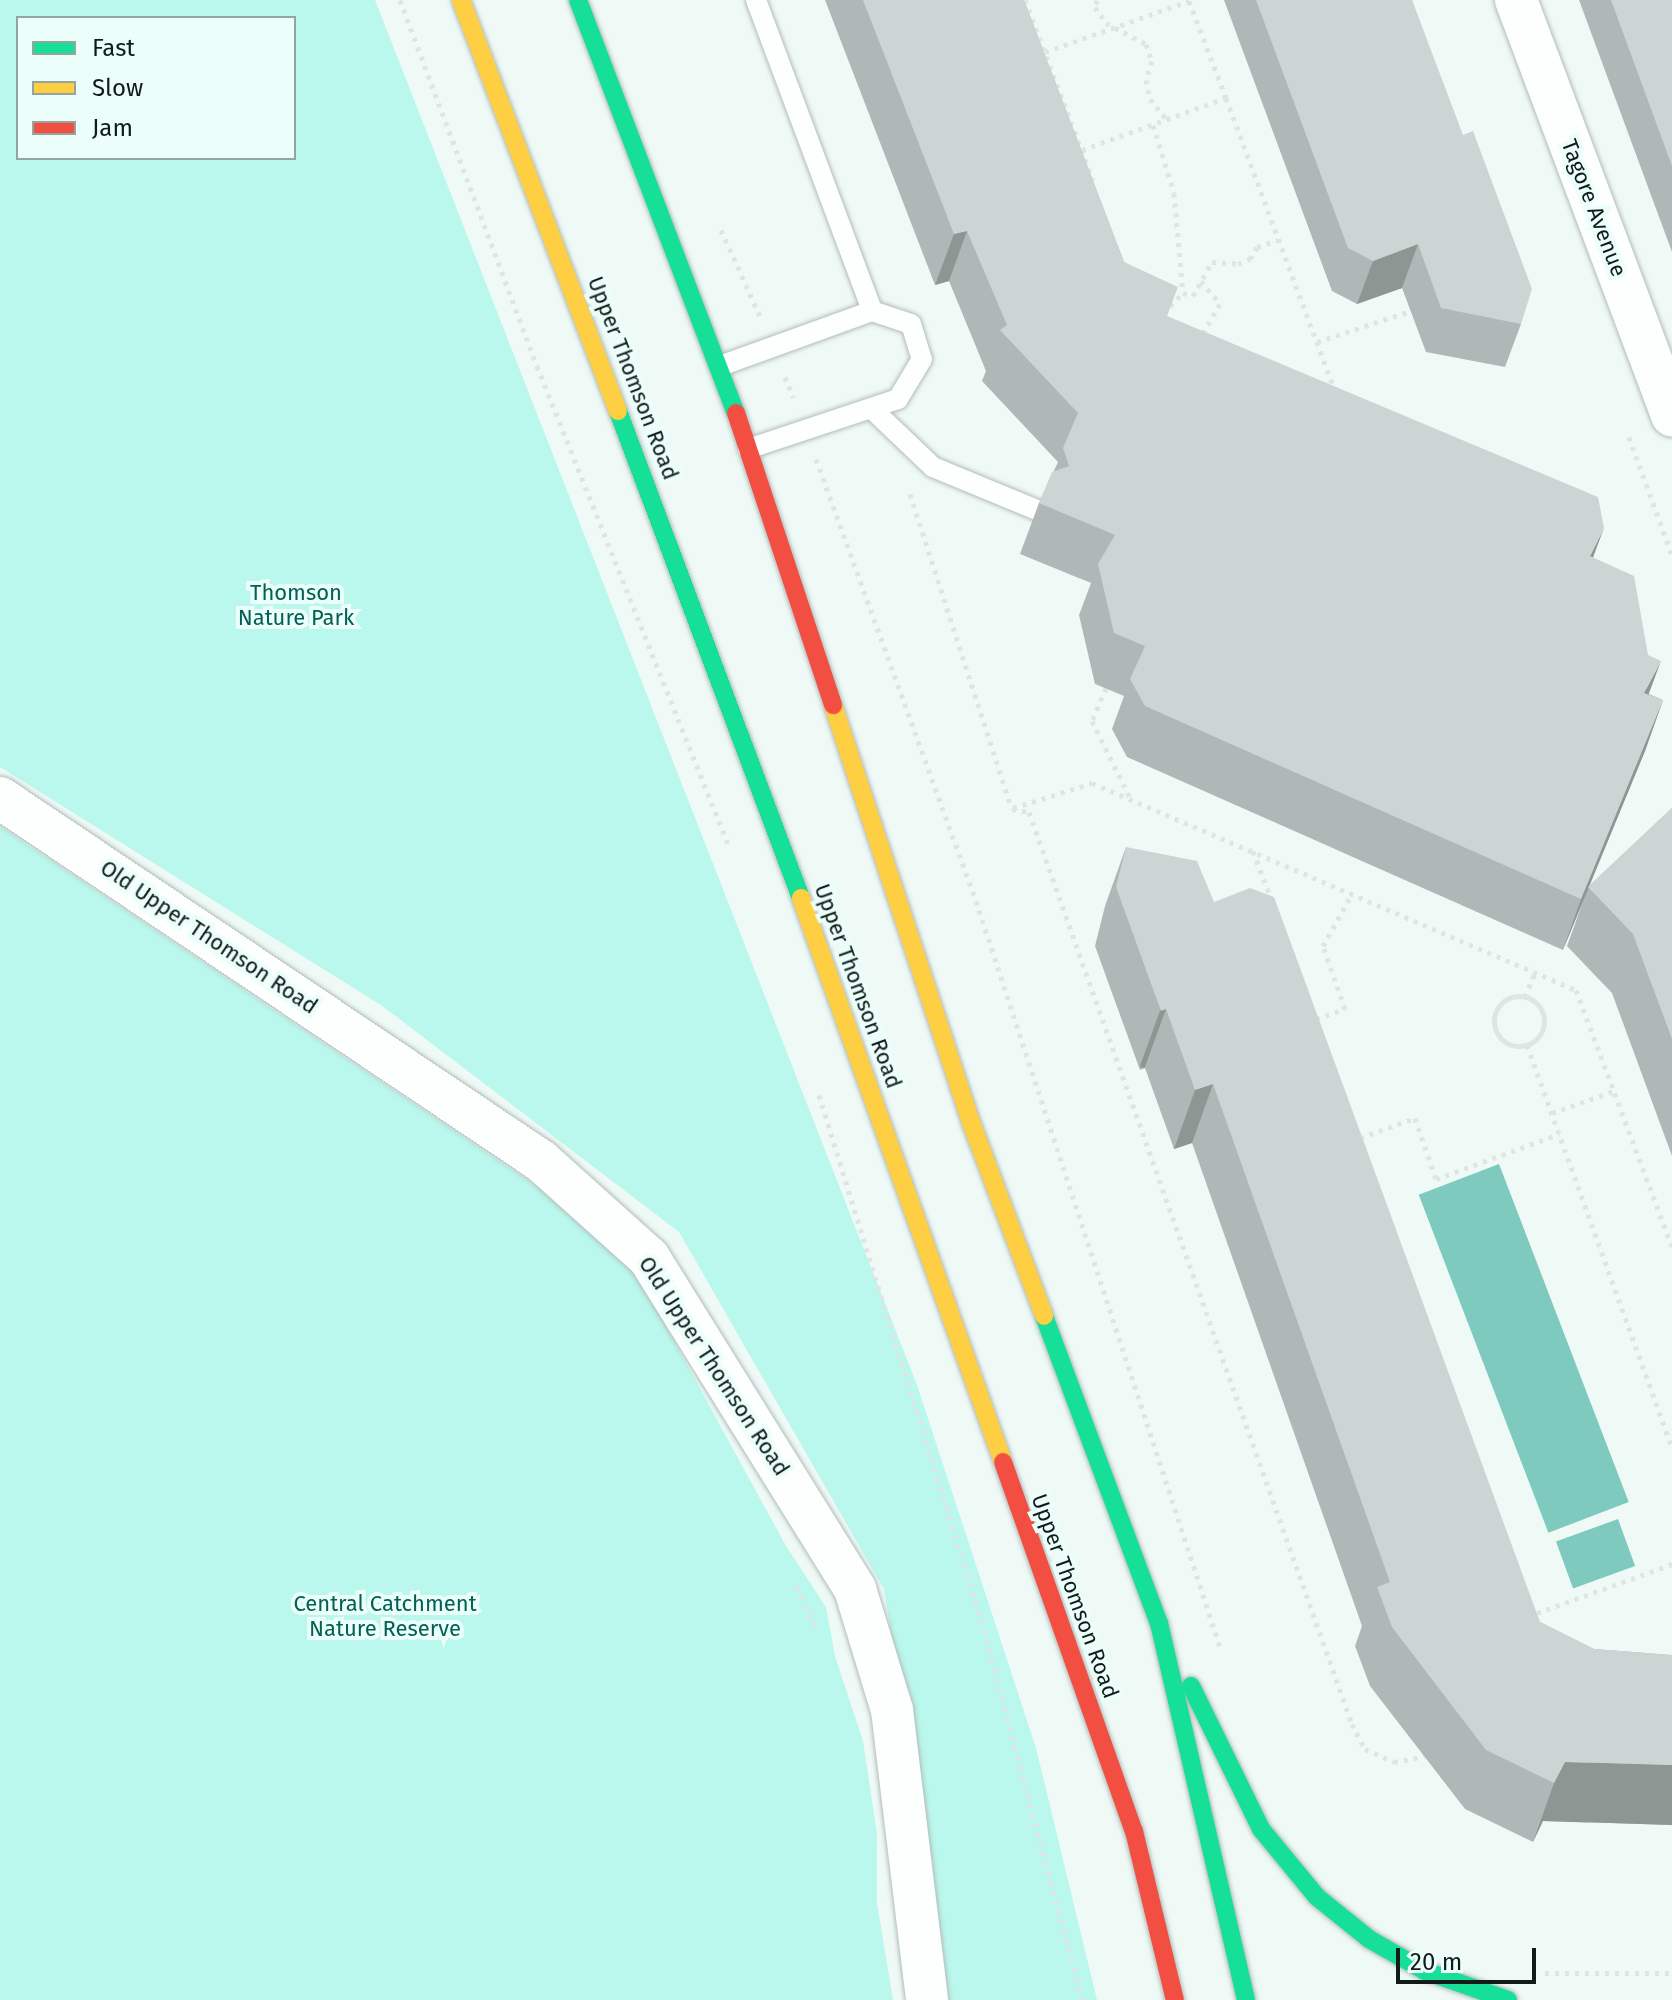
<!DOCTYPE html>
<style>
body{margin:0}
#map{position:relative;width:1672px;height:2000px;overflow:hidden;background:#effaf7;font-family:"Fira Sans",sans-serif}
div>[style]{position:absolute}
.green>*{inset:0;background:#baf7ec}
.water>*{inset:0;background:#7ecabe;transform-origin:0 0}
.path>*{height:5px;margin-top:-2.5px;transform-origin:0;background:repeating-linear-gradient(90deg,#e0e4e3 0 4px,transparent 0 10px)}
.path>.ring{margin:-2.5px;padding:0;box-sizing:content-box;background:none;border:5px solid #e0e4e3;border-radius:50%}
.roads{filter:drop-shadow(0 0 2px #b2bdba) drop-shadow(0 0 2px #b2bdba)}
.lane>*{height:20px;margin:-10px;padding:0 10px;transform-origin:10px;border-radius:10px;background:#fdfefe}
.street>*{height:42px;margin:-21px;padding:0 21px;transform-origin:21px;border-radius:21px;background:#fdfefe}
.fast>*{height:18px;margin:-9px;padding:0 9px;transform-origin:9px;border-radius:9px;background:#16e098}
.slow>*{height:18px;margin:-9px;padding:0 9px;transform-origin:9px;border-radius:9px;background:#ffcf43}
.jam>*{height:18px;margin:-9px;padding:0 9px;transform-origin:9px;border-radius:9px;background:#f24e42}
.wall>*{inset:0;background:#afb8b6}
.shaded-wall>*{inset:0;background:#8e9694;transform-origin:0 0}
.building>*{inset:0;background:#cbd6d4}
span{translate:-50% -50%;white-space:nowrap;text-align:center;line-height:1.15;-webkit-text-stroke:8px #ebfefa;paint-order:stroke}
.street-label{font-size:22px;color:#111c1a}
.park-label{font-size:22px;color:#036055}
.legend{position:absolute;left:16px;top:16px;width:280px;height:144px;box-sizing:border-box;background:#ebfefa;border:2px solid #94a4a0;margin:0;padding:10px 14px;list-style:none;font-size:24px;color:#111c1a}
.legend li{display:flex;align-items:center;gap:16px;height:40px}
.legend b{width:40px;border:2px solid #94a4a0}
.scale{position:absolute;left:1396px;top:1948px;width:140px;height:36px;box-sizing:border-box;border:4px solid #111c1a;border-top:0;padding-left:10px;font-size:24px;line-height:28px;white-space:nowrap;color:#111c1a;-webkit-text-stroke:6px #ebfefa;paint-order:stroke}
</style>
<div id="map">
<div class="green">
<div style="clip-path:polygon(evenodd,0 0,375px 0,917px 1385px,1036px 1748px,1097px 2000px,949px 2000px,884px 1589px,679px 1232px,381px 1005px,0 767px,0 0,18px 18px,294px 18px,294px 158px,18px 158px,18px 18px)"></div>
<div style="clip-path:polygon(0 826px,620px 1242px,786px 1546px,826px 1607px,835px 1656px,863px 1741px,877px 1834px,877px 1903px,893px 2000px,0 2000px)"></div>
</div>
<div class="water">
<div style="left:1499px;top:1164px;width:362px;height:86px;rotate:69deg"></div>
<div style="left:1618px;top:1519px;width:50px;height:66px;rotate:70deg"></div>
</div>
<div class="path">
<div style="left:400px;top:0;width:391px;rotate:69.5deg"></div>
<div style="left:537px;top:366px;width:520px;rotate:68.22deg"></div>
<div style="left:1025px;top:0;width:193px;rotate:69.4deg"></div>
<div style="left:1097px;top:0;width:7px;rotate:106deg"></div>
<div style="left:1095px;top:7px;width:19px;rotate:55deg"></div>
<div style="left:1106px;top:23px;width:45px;rotate:27.7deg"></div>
<div style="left:1146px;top:44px;width:18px;rotate:71deg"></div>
<div style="left:1152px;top:61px;width:20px;rotate:108deg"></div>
<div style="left:1146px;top:80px;width:19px;rotate:78deg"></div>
<div style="left:1150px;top:99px;width:27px;rotate:51deg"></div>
<div style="left:1045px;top:52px;width:153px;rotate:-19.5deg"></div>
<div style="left:1189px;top:1px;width:104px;rotate:69.1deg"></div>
<div style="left:1153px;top:125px;width:71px;rotate:72.8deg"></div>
<div style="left:1174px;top:193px;width:100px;rotate:84.9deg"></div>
<div style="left:1082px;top:150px;width:153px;rotate:-19.9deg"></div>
<div style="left:1226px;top:98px;width:310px;rotate:69.6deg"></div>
<div style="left:721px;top:230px;width:94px;rotate:65.6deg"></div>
<div style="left:1201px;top:281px;width:30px;rotate:50deg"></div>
<div style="left:1220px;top:304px;width:36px;rotate:120deg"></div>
<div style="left:1170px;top:306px;width:18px;rotate:-45deg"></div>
<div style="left:1183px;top:293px;width:10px;rotate:17deg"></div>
<div style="left:1193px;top:296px;width:39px;rotate:-61deg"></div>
<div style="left:1212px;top:262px;width:26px;rotate:4deg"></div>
<div style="left:1238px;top:264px;width:13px;rotate:-23deg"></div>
<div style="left:1250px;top:259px;width:14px;rotate:-60deg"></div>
<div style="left:1257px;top:247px;width:22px;rotate:-18deg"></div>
<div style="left:1317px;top:342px;width:98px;rotate:-18.4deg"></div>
<div style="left:785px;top:377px;width:22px;rotate:68deg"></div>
<div style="left:1629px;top:437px;width:126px;rotate:70deg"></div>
<div style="left:816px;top:459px;width:480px;rotate:70.1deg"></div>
<div style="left:979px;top:910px;width:779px;rotate:71.89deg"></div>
<div style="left:910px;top:494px;width:331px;rotate:72.1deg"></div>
<div style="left:1012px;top:809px;width:17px;rotate:10deg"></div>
<div style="left:1029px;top:812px;width:968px;rotate:70.5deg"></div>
<div style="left:1352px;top:1724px;width:28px;rotate:63deg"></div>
<div style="left:1365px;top:1749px;width:32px;rotate:24deg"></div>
<div style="left:1394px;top:1762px;width:31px;rotate:-11deg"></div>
<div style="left:1106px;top:688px;width:36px;rotate:113deg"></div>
<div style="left:1092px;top:721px;width:86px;rotate:63.7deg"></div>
<div style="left:1013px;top:808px;width:83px;rotate:-17.6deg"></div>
<div style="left:1092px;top:783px;width:526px;rotate:23.16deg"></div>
<div style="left:1576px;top:990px;width:274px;rotate:69.5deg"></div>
<div style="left:1253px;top:851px;width:51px;rotate:69.4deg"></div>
<div class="ring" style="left:1494px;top:996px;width:45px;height:45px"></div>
<div style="left:1525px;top:997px;width:27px;rotate:-68deg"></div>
<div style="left:1316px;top:1019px;width:31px;rotate:-19deg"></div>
<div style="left:1345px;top:1009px;width:67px;rotate:-109.2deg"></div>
<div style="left:1323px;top:946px;width:60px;rotate:-60.9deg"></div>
<div style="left:1527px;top:1045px;width:428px;rotate:70.2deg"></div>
<div style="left:819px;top:1095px;width:549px;rotate:72.85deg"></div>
<div style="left:981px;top:1620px;width:393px;rotate:75.1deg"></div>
<div style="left:1552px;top:1113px;width:66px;rotate:-19.5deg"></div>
<div style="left:1360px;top:1138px;width:59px;rotate:-20deg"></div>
<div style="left:1415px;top:1118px;width:65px;rotate:71deg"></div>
<div style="left:1436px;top:1179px;width:131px;rotate:-20.1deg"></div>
<div style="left:796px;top:1587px;width:46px;rotate:62.9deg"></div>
<div style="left:1537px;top:1613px;width:144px;rotate:-19.9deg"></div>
<div style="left:1545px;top:1973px;width:127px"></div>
</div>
<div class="roads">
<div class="lane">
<div style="left:756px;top:0;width:332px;rotate:69.5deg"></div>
<div style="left:720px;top:366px;width:162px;rotate:-19.9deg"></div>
<div style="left:872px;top:311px;width:41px;rotate:18.4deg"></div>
<div style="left:911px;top:324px;width:37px;rotate:73deg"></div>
<div style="left:922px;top:359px;width:47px;rotate:121deg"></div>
<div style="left:898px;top:399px;width:158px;rotate:161.6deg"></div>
<div style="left:872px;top:409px;width:84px;rotate:43.6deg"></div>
<div style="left:933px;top:467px;width:115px;rotate:22.5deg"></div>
</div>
<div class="street">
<div style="left:1516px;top:0;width:444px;rotate:69.4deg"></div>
<div style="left:0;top:798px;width:651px;rotate:33.86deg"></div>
<div style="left:541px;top:1161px;width:145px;rotate:41.9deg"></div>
<div style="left:649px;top:1258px;width:390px;rotate:58.1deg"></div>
<div style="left:855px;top:1589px;width:127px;rotate:73deg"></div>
<div style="left:892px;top:1710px;width:292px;rotate:83.1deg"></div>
</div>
<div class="fast">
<div style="left:578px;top:0;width:442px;rotate:69.1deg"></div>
<div style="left:618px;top:411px;width:520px;rotate:69.41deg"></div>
<div style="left:1044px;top:1316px;width:328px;rotate:69.5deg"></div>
<div style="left:1159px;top:1623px;width:387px;rotate:77deg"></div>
<div style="left:1191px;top:1686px;width:159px;rotate:63.9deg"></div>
<div style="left:1261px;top:1829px;width:88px;rotate:50.5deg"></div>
<div style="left:1317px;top:1897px;width:67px;rotate:38.9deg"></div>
<div style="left:1369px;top:1939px;width:64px;rotate:29.7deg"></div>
<div style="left:1425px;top:1971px;width:88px;rotate:19.3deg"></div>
</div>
<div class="slow">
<div style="left:461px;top:0;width:440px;rotate:69.1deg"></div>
<div style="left:833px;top:705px;width:442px;rotate:71.7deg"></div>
<div style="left:972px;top:1125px;width:204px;rotate:69.3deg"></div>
<div style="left:801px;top:898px;width:599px;rotate:70.29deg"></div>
</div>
<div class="jam">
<div style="left:736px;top:413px;width:308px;rotate:71.6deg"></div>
<div style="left:1003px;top:1462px;width:392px;rotate:70.5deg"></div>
<div style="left:1134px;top:1831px;width:174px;rotate:76.4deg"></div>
</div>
</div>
<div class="wall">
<div style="clip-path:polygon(825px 0,1024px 0,1124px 262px,1167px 316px,1593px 558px,1649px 694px,1663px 700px,1645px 751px,1589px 886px,1672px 808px,1672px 1156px,1612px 993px,1567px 946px,1585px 896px,1563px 950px,1127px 757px,1112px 729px,1124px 696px,1095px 684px,1079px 615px,1091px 583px,1020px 554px,1039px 503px,1058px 462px,982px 381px,986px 371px,949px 281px,935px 285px)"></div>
<div style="clip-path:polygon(1224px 0,1412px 0,1521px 324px,1505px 367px,1426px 352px,1402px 288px,1357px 304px,1332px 291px)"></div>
<div style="clip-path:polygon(1579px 0,1672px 0,1672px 252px)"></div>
<div style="clip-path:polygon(1126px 847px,1214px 902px,1540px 1622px,1594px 1649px,1672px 1655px,1672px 1825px,1543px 1821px,1533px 1842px,1465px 1809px,1370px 1686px,1355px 1646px,1362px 1626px,1192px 1143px,1174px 1149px,1145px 1068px,1140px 1070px,1095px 946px,1105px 906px)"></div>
</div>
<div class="shaded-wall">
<div style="clip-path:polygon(967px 231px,949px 281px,935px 285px,954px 234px)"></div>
<div style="clip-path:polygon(1418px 244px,1402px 288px,1357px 304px,1373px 261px)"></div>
<div style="clip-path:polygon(1604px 528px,1585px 579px,1590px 556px)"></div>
<div style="clip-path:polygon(1661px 661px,1642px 712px,1644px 693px)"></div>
<div style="clip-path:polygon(1663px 700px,1645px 751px,1563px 950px,1581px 899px)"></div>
<div style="left:1166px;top:1009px;width:63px;height:5px;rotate:110deg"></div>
<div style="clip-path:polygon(1213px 1084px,1192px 1143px,1174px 1149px,1195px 1090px)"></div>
<div style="clip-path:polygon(1565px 1762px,1672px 1765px,1672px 1825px,1543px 1821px,1533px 1842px,1554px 1783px)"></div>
</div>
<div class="building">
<div style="clip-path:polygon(863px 0,1024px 0,1124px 262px,1178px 287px,1167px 316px,1598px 497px,1604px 528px,1590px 556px,1634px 576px,1648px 655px,1661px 661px,1644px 693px,1663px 700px,1581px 899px,1145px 706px,1130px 679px,1145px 646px,1114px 633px,1098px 564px,1115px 535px,1039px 503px,1052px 472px,1069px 466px,1063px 448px,1078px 413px,1000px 330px,1007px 325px,967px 231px,954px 234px)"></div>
<div style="clip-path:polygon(1256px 0,1412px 0,1463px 135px,1473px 131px,1532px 289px,1521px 324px,1441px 308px,1418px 244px,1373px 261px,1348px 248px)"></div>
<div style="clip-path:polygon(1611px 0,1672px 0,1672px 166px)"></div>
<div style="clip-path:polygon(1672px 808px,1672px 1039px,1633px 934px,1588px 887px)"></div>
<div style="clip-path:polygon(1126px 847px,1197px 861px,1214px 902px,1250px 888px,1274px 897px,1540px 1622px,1594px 1649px,1672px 1655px,1672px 1765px,1565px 1762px,1554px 1783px,1486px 1750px,1392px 1627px,1377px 1587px,1390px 1582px,1213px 1084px,1195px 1090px,1166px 1009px,1161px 1011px,1116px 887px)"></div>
</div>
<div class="street-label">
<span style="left:1594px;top:208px;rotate:69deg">Tagore Avenue</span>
<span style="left:633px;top:378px;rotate:69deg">Upper Thomson Road</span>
<span style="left:209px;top:937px;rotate:34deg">Old Upper Thomson Road</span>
<span style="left:858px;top:986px;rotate:70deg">Upper Thomson Road</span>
<span style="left:714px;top:1366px;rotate:57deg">Old Upper Thomson Road</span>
<span style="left:1075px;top:1596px;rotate:70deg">Upper Thomson Road</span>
</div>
<div class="park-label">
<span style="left:296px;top:605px">Thomson<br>Nature Park</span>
<span style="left:385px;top:1616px">Central Catchment<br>Nature Reserve</span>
</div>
<ul class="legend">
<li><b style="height:10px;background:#16e098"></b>Fast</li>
<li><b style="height:10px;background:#ffcf43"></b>Slow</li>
<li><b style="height:10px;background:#f24e42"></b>Jam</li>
</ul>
<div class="scale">20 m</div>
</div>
